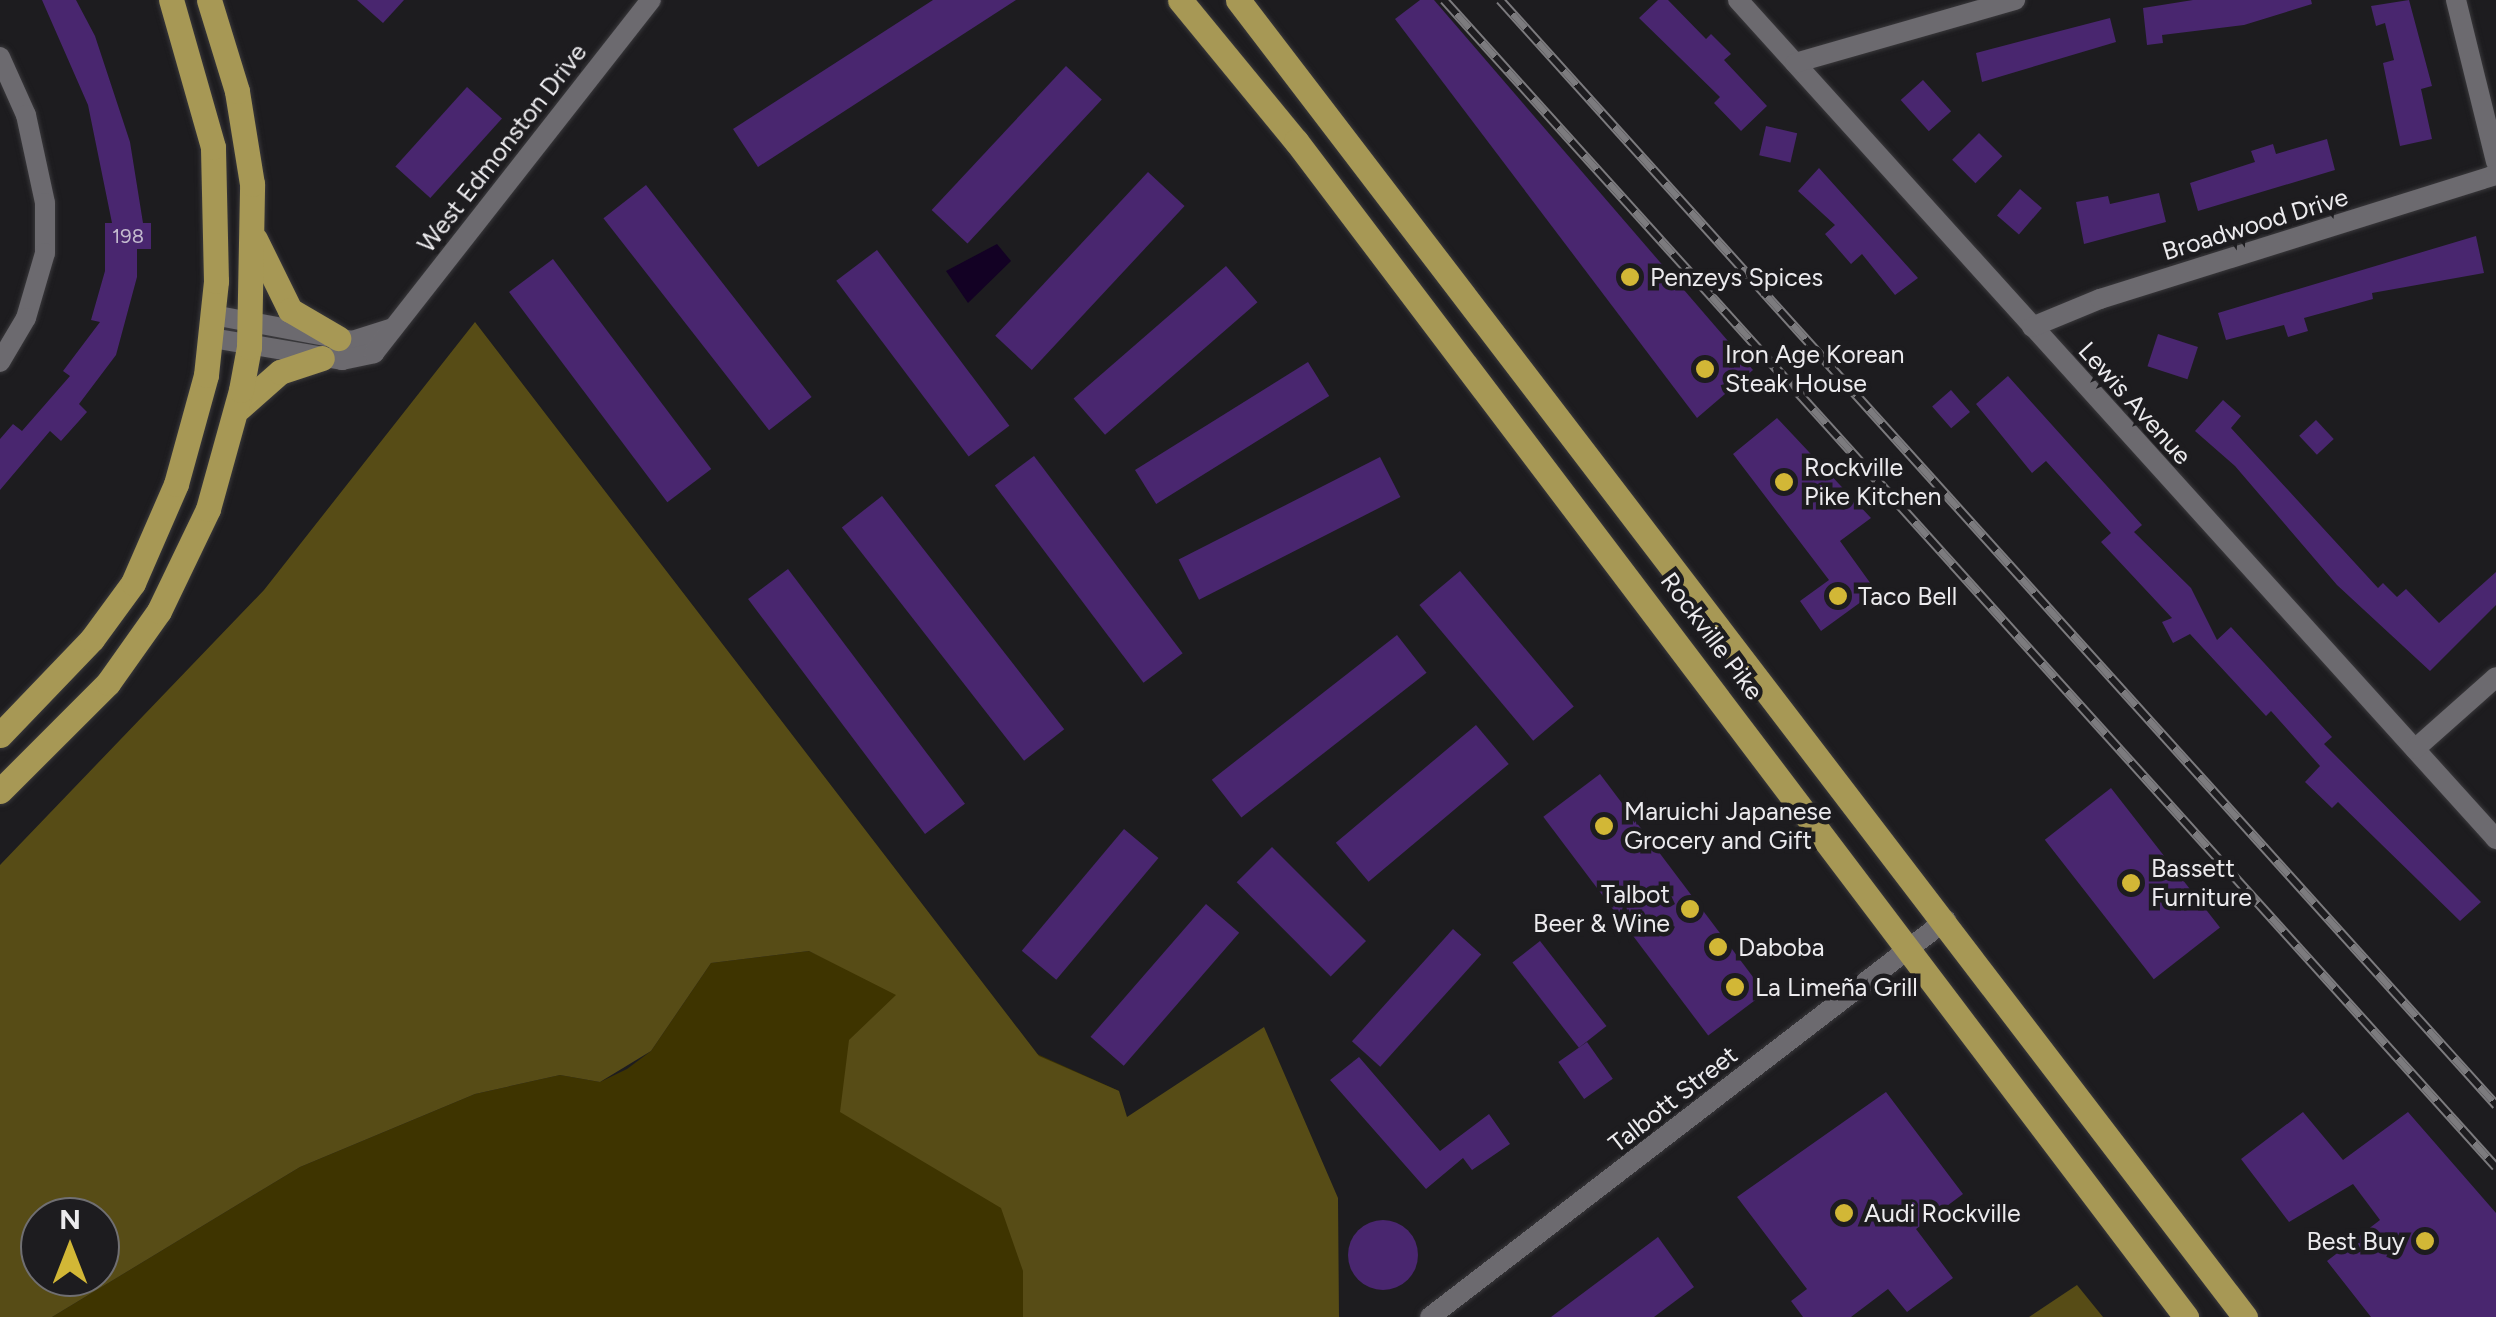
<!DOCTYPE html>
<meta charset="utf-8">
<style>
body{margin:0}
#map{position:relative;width:2496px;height:1317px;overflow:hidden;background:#1d1c1f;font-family:Figtree,sans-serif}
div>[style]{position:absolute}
.green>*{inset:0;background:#3e3400}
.forest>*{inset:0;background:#574c16}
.water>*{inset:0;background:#130124}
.building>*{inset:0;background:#49266f;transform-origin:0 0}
.round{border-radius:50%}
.roads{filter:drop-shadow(0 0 2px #39383b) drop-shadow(0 0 2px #39383b)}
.minor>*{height:20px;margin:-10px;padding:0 10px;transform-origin:10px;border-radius:10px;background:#6c6a6f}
.major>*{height:25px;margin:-12.5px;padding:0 12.5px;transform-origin:12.5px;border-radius:12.5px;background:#a79855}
.rail>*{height:10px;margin-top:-5px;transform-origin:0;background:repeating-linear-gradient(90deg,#1d1c1f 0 19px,#7c7b7e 0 38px);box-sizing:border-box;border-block:2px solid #7c7b7e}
.dots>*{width:28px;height:28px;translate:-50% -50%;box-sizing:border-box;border:5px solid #1d1c1f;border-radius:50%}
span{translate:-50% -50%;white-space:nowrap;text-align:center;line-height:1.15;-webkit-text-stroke:9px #1d1c1f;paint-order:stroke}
.number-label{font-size:20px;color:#c3bace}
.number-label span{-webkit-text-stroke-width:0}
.street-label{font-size:25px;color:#ecebee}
.poi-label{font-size:25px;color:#ecebee}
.left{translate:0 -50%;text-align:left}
.right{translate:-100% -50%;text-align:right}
.north{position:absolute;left:20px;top:1197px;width:100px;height:100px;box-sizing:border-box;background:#1d1c1f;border:2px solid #706f72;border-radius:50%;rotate:0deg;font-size:28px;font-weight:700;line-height:40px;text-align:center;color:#ecebee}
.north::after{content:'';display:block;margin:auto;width:35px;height:45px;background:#d2b736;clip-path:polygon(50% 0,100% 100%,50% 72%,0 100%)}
</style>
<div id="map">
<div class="green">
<div style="clip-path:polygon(809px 951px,1119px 1091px,1106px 1317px,52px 1317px,300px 1167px,475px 1094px,560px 1075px,600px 1082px,627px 1069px,651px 1051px,711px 963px)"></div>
</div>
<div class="forest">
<div style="clip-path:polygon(evenodd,475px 322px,1039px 1056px,1119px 1091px,1127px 1117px,1264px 1027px,1338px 1198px,1339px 1317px,1023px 1317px,1023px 1271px,1001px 1208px,840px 1112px,849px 1040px,896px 995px,809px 951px,711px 963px,651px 1051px,600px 1082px,560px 1075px,475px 1094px,300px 1167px,52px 1317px,0 1317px,0 865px,264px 590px,475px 322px,100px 1217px,100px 1277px,40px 1277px,40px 1217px,100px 1217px)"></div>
<div style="clip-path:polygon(2077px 1285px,2103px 1317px,2029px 1317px)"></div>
</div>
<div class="water">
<div style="clip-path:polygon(997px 244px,1011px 261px,968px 303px,946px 271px)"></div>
</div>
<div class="building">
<div style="clip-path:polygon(42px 0,76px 0,95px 36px,130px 142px,143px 223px,151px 223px,151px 249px,137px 249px,137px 277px,116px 355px,79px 404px,87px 412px,61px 441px,50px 431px,0 490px,0 439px,13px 424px,22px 431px,70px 376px,63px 371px,100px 322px,91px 320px,105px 271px,105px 223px,112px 223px,88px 105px)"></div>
<div style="clip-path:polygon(357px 0,404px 0,383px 23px)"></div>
<div style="clip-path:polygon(933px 0,1016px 0,758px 167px,733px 129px)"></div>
<div style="clip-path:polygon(1420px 0,1434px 0,1753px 370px,1697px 418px,1395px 19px)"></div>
<div style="clip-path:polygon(1658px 0,1668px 0,1706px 39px,1711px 34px,1731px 54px,1724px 60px,1767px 106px,1741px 131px,1714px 103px,1720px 97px,1639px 18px)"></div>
<div style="clip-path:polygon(2193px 0,2311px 0,2312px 4px,2244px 25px,2162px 35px,2163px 43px,2147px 45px,2143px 8px)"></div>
<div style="clip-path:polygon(2409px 0,2432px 86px,2421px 89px,2432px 139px,2400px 146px,2383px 63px,2394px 60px,2385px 23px,2376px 26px,2371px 6px)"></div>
<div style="clip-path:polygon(2110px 18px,2116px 42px,1982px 82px,1976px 53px)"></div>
<div style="left:1066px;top:66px;width:49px;height:197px;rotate:43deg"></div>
<div style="left:1923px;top:80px;width:42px;height:30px;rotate:48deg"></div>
<div style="left:467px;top:87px;width:47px;height:107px;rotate:42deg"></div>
<div style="left:1766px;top:126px;width:32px;height:30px;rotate:13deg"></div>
<div style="left:1979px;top:133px;width:33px;height:38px;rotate:45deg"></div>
<div style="clip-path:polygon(2327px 139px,2335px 170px,2198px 211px,2190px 183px,2255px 162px,2251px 151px,2273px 144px,2276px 154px)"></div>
<div style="clip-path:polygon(1819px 168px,1918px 278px,1895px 295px,1862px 254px,1851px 264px,1825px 234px,1835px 225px,1798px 191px)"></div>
<div style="left:1148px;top:172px;width:50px;height:224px;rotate:43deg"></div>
<div style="left:646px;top:185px;width:269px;height:54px;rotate:52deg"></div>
<div style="left:2020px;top:189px;width:29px;height:35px;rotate:41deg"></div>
<div style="clip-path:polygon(2159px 193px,2166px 222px,2084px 244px,2076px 202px,2108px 196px,2110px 204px)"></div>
<div style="clip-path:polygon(2476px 236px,2484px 273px,2372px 293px,2373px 299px,2304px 318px,2308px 331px,2288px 337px,2284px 325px,2226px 340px,2218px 313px)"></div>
<div style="left:877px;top:250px;width:220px;height:51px;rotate:53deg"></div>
<div style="left:553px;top:259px;width:263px;height:55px;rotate:53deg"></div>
<div style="left:1226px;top:266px;width:48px;height:202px;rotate:49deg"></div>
<div style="left:2158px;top:334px;width:42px;height:34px;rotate:18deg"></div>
<div style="left:1308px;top:362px;width:40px;height:204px;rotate:58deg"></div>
<div style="clip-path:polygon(2008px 376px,2142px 525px,2134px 532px,2191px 588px,2217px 640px,2231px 627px,2332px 737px,2324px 744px,2481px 902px,2460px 921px,2338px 802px,2332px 808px,2305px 782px,2320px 766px,2271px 711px,2266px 716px,2190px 634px,2173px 643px,2162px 622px,2172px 618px,2101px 542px,2111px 533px,2046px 461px,2032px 473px,1976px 404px)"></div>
<div style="left:1951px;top:390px;width:29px;height:25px;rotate:49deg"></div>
<div style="clip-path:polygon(2223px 400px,2241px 416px,2231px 428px,2378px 588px,2383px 583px,2397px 597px,2406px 589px,2439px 623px,2496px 572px,2496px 605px,2430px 671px,2337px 585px,2235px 466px,2195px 431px)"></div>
<div style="clip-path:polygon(1777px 418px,1871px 518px,1840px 541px,1876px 591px,1821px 631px,1800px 601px,1829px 580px,1733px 454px)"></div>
<div style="left:2316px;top:420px;width:26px;height:23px;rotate:47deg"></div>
<div style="left:1034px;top:456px;width:247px;height:49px;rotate:53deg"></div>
<div style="left:1380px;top:457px;width:45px;height:226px;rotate:63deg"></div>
<div style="left:882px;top:496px;width:296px;height:51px;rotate:52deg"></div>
<div style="left:788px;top:569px;width:294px;height:50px;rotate:53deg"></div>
<div style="left:1460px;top:571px;width:177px;height:53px;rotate:50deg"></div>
<div style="left:1397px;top:635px;width:48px;height:235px;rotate:52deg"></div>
<div style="left:1476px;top:725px;width:51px;height:183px;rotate:50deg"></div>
<div style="left:1600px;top:774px;width:274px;height:71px;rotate:53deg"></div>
<div style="left:2111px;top:788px;width:177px;height:84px;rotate:52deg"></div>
<div style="left:1124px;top:829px;width:45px;height:159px;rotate:40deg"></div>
<div style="left:1272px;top:847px;width:133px;height:50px;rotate:45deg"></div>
<div style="left:1206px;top:904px;width:44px;height:176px;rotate:41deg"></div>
<div style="left:1453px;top:929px;width:38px;height:151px;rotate:42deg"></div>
<div style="left:1540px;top:941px;width:108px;height:35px;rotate:52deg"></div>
<div style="left:1587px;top:1042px;width:45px;height:35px;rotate:55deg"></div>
<div style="clip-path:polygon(1359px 1057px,1440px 1151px,1489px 1114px,1510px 1144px,1472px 1170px,1463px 1158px,1426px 1189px,1330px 1080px)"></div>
<div style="clip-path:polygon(1886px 1092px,1963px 1194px,1916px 1229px,1953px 1278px,1907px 1312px,1888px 1289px,1851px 1317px,1803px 1317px,1791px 1301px,1807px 1289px,1737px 1197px)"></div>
<div style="clip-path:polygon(2303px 1112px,2343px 1160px,2408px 1112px,2496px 1213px,2496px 1317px,2371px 1317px,2327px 1261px,2380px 1220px,2353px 1184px,2289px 1222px,2241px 1159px)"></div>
<div class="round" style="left:1348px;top:1220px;width:70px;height:70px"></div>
<div style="clip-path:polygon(1658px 1237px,1694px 1287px,1654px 1317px,1551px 1317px)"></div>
</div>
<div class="roads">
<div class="minor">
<div style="left:1738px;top:0;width:1131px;rotate:47.9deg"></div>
<div style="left:2456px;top:0;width:167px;rotate:76.1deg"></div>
<div style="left:0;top:57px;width:64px;rotate:65.9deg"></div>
<div style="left:26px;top:115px;width:90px;rotate:77.8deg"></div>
<div style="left:45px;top:203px;width:50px;rotate:90deg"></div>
<div style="left:45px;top:253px;width:68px;rotate:106.3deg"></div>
<div style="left:26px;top:318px;width:51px;rotate:120.6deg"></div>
<div style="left:1795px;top:63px;width:229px;rotate:-16deg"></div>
<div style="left:213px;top:315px;width:141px;rotate:10.6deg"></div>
<div style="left:352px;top:341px;width:43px;rotate:-17.6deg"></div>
<div style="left:2032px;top:327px;width:74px;rotate:-22.4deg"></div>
<div style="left:2100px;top:299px;width:415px;rotate:-17.4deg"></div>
<div style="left:212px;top:338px;width:132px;rotate:9.6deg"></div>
<div style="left:342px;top:360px;width:33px;rotate:-12deg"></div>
<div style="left:374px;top:353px;width:449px;rotate:-51.9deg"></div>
<div style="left:2415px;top:749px;width:108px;rotate:-41.6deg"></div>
<div style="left:1430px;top:1317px;width:651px;rotate:-37.57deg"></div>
</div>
<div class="major">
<div style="left:1180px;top:0;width:183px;rotate:50.6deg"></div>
<div style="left:1296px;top:141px;width:1475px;rotate:52.88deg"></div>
<div style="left:1238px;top:0;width:1658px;rotate:52.6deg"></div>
<div style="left:255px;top:239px;width:79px;rotate:63.8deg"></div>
<div style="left:290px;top:310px;width:56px;rotate:30.3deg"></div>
<div style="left:239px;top:408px;width:55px;rotate:-41.3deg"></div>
<div style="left:280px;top:372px;width:44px;rotate:-18.4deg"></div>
<div style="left:0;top:735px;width:133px;rotate:-46.2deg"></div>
<div style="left:92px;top:639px;width:69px;rotate:-53.8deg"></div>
<div style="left:133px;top:583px;width:108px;rotate:-66.5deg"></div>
<div style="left:176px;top:484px;width:113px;rotate:-74.6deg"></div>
<div style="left:206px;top:375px;width:95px;rotate:-83.9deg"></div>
<div style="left:216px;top:281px;width:134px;rotate:-91.3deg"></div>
<div style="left:213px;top:147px;width:153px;rotate:-105.9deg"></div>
<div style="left:0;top:791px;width:153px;rotate:-45deg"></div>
<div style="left:108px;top:683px;width:88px;rotate:-54.7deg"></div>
<div style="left:159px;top:611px;width:113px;rotate:-64.3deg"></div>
<div style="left:208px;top:509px;width:123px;rotate:-74.5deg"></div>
<div style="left:241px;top:390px;width:44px;rotate:-79.5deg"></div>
<div style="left:249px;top:347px;width:163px;rotate:-88.9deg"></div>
<div style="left:252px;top:184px;width:94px;rotate:-99.2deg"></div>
<div style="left:237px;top:91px;width:95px;rotate:-107.1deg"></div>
</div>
</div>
<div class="rail">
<div style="left:1444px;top:0;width:1571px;rotate:47.97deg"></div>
<div style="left:1500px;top:0;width:1488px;rotate:47.97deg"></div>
</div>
<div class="dots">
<div style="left:1630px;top:277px;background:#d2b736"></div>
<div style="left:1705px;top:369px;background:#d2b736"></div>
<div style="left:1784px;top:482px;background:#d2b736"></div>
<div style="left:1838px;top:596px;background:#d2b736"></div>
<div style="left:1604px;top:826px;background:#d2b736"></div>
<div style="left:2131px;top:883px;background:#d2b736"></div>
<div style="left:1690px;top:909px;background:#d2b736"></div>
<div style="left:1718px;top:947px;background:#d2b736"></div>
<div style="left:1735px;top:987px;background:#d2b736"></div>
<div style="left:1844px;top:1213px;background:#d2b736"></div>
<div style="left:2425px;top:1241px;background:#d2b736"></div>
</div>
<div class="number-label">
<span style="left:128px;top:236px">198</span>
</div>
<div class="street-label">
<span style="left:502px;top:148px;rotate:-52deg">West Edmonston Drive</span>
<span style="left:2255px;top:224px;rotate:-17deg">Broadwood Drive</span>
<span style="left:2135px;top:403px;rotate:48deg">Lewis Avenue</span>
<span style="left:1712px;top:636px;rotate:53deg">Rockville Pike</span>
<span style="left:1673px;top:1099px;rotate:-38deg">Talbott Street</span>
</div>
<div class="poi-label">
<span class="left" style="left:1650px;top:277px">Penzeys Spices</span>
<span class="left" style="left:1725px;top:369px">Iron Age Korean<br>Steak House</span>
<span class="left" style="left:1804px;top:482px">Rockville<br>Pike Kitchen</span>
<span class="left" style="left:1858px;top:596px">Taco Bell</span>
<span class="left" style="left:1624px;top:826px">Maruichi Japanese<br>Grocery and Gift</span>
<span class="left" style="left:2151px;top:883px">Bassett<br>Furniture</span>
<span class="right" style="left:1670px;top:909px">Talbot<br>Beer &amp; Wine</span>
<span class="left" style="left:1738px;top:947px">Daboba</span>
<span class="left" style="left:1755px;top:987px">La Limeña Grill</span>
<span class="left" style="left:1864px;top:1213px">Audi Rockville</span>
<span class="right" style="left:2405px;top:1241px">Best Buy</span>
</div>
<div class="north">N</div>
</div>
